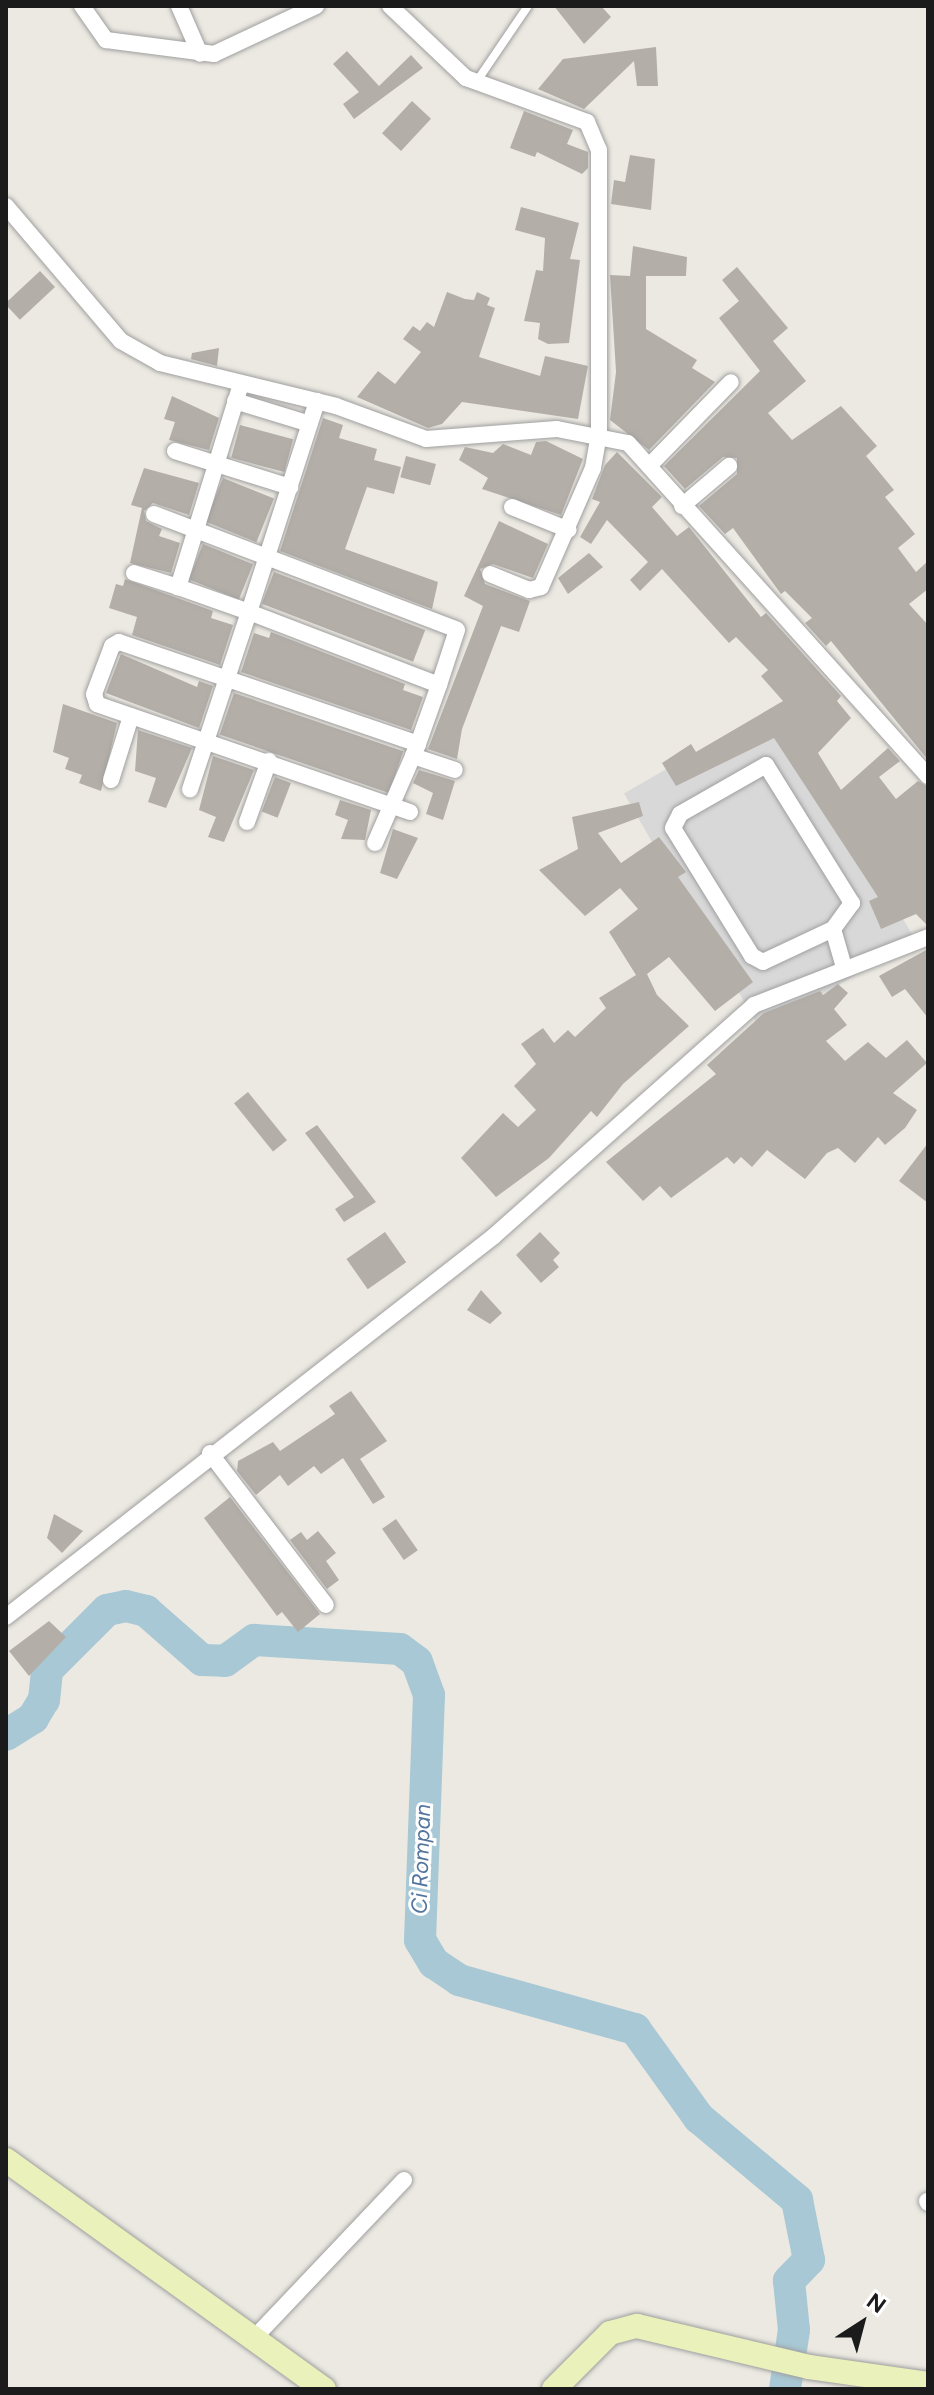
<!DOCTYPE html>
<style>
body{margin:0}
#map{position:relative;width:934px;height:2395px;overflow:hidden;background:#ece9e2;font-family:Figtree,sans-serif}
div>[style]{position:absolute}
.residential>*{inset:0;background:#d9d8d8;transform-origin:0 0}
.river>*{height:32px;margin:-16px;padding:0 16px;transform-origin:16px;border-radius:16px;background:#a7c8d4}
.building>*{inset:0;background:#b4aea8;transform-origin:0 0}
.roads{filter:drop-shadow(0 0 2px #9f9f9f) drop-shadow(0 0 2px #9f9f9f)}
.lane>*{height:8px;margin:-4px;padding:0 4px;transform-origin:4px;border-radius:4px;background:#fff}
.street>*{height:16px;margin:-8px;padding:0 8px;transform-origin:8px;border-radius:8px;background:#fff}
.secondary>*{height:24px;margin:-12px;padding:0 12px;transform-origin:12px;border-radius:12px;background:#ebf1bb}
span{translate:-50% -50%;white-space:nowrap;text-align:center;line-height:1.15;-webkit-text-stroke:6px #fff;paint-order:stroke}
.water-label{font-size:22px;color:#54759e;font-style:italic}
.frame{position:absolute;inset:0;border:8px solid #1b1b1b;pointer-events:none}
.north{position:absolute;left:822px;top:2283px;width:80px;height:80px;-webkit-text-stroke:6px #fff;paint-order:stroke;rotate:36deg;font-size:22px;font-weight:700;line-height:32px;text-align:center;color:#1b1b1b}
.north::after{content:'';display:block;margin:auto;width:28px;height:36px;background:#1b1b1b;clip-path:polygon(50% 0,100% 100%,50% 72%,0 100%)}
</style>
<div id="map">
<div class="residential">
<div style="left:779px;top:704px;width:273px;height:179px;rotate:60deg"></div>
</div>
<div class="river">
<div style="left:6px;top:1735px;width:32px;rotate:-32deg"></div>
<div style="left:33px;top:1718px;width:21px;rotate:-59deg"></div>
<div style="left:44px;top:1700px;width:30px;rotate:-84deg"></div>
<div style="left:47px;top:1670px;width:85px;rotate:-45deg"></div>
<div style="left:107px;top:1610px;width:19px;rotate:-12deg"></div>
<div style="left:126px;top:1606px;width:21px;rotate:14deg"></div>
<div style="left:146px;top:1611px;width:74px;rotate:41.2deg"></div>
<div style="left:202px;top:1660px;width:23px;rotate:2deg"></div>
<div style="left:225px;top:1661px;width:36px;rotate:-36deg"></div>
<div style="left:254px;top:1640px;width:146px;rotate:3.5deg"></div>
<div style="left:400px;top:1649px;width:21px;rotate:37deg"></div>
<div style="left:417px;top:1662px;width:35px;rotate:70deg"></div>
<div style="left:429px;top:1695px;width:245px;rotate:92.1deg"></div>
<div style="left:420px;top:1940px;width:27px;rotate:59deg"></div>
<div style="left:434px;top:1963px;width:30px;rotate:34deg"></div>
<div style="left:459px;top:1980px;width:183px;rotate:15.6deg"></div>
<div style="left:635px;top:2029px;width:110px;rotate:54.3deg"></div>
<div style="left:699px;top:2118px;width:128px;rotate:39.9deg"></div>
<div style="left:797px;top:2200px;width:61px;rotate:78.7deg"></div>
<div style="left:809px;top:2260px;width:29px;rotate:134deg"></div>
<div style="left:789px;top:2281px;width:49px;rotate:84.2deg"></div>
<div style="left:794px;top:2330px;width:60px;rotate:98.7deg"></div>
</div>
<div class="building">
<div style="clip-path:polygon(554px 6px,601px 6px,611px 17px,584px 44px)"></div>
<div style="clip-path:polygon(656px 47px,658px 86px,637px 86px,634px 61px,584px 109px,538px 89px,563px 59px)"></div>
<div style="clip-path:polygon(347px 51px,379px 86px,411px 55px,423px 68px,354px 119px,343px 104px,359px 92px,333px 64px)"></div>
<div style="left:412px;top:101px;width:26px;height:44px;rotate:43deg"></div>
<div style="clip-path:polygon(524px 111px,573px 130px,567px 144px,588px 152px,588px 168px,582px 174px,537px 152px,535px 157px,510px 148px)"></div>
<div style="clip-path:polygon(630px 155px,655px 159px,651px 210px,611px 204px,614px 180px,625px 182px)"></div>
<div style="clip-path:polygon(521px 207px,579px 223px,570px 259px,580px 260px,569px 343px,548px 344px,538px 339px,540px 323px,524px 321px,536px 270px,543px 271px,545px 238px,515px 230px)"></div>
<div style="clip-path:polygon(633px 246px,687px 257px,686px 276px,646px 276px,646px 329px,697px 360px,692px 368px,715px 382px,649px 450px,610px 420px,616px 372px,610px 275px,630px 276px)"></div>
<div style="clip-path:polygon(737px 267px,788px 328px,773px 341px,806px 381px,768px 413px,792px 440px,841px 406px,877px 446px,866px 456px,894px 490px,885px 497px,915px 534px,898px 548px,916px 572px,928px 561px,928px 589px,909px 604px,928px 625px,928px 760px,831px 641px,826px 646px,805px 623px,812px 618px,785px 591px,781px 594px,733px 528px,725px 534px,699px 506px,737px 474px,737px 458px,723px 457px,685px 489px,664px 466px,760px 371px,719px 318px,739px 301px,722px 280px)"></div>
<div style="left:40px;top:271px;width:22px;height:48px;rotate:47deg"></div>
<div style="clip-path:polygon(447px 292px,465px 299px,474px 300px,477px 292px,490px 298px,487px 305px,495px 308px,479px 357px,540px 376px,545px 356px,588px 366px,578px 419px,462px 402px,442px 424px,428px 428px,357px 397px,378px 371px,395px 384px,421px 352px,403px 339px,413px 326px,420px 331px,427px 322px,434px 327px)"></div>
<div style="clip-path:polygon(219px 348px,217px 366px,191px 359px,192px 353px)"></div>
<div style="clip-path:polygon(172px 396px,219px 418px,209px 450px,169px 440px,175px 422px,164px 419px)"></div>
<div style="clip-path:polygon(323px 418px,343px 425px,339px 438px,377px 449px,374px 460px,401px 467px,394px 494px,367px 487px,345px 549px,438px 582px,432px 609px,280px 551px)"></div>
<div style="left:240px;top:425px;width:55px;height:34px;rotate:15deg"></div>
<div style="clip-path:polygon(546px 441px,583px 459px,561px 515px,482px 489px,488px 478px,459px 460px,465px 447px,493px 453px,503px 444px,531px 455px,536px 442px)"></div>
<div style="clip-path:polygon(617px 452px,662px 497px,652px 507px,677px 536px,689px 527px,761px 617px,766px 613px,841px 696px,837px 701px,851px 718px,818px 753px,841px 790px,888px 748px,900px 761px,879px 777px,896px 799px,918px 781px,928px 787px,928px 926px,916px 914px,881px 929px,869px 901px,878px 897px,774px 738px,676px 786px,662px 763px,691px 744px,696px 752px,783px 701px,761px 676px,768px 670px,736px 637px,729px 643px,662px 569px,640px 591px,630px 580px,648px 562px,607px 520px,591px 544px,580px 537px,600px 502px,592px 499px,605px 465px)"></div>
<div style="left:406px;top:456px;width:31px;height:22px;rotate:15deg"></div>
<div style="clip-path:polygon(144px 468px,199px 483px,189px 515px,153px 503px,144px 511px,146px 521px,162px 529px,159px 536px,180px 543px,171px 573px,130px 563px,142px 508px,131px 505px)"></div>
<div style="left:223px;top:478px;width:55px;height:47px;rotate:22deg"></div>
<div style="clip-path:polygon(499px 521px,548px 544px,533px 578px,493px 564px,480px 569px,485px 584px,530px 601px,519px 632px,501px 626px,462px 729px,457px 759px,428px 749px,483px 606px,464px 596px)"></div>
<div style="left:203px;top:544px;width:54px;height:38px;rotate:22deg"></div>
<div style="clip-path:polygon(589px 553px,603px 567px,568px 594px,558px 578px)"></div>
<div style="left:274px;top:572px;width:162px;height:34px;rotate:21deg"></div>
<div style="clip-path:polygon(125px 579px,213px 611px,211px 618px,233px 625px,220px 665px,132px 635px,137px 617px,109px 608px,116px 584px,123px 586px)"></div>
<div style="clip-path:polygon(271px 632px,405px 684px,403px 690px,423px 697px,411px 730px,241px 672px,254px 633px,269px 638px)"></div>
<div style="clip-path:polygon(121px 654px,197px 687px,199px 681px,213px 686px,199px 728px,106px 693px)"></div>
<div style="left:234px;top:693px;width:179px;height:44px;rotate:19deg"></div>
<div style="clip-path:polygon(63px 704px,117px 723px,101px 791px,79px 783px,82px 775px,65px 769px,69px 758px,53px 752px)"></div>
<div style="clip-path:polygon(138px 730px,192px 748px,166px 808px,148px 802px,156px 778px,135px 771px)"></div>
<div style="clip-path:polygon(213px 756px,254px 770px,224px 842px,208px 837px,216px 817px,199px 810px)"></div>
<div style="clip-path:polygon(419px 770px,455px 781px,443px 820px,426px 814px,433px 793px,413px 783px)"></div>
<div style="left:275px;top:777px;width:17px;height:37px;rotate:21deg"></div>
<div style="clip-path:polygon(340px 800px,371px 810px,365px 840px,341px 839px,348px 820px,335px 815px)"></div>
<div style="clip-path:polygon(639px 802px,643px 816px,598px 833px,621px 863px,659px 837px,686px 872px,678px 877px,753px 982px,715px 1011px,669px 957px,647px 974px,657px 995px,689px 1026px,623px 1084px,597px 1117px,591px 1111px,549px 1158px,496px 1197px,461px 1158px,503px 1113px,518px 1127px,536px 1110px,514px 1086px,536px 1064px,521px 1044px,543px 1028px,554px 1043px,568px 1030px,575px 1037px,606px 1008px,599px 998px,636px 975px,609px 932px,638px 909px,620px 888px,585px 916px,539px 870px,578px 849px,572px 817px)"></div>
<div style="clip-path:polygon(393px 829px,418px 838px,397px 879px,380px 873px)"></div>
<div style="clip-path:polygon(928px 949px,928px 1018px,905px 989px,892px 997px,879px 976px)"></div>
<div style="clip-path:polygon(838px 984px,848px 993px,834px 1009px,847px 1025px,826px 1041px,845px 1061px,868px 1042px,886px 1058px,907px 1040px,927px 1063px,893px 1093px,917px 1110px,905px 1128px,885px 1145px,878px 1137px,855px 1163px,838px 1148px,827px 1153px,805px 1179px,767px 1150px,752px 1167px,741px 1157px,734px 1164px,727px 1157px,671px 1198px,660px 1186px,643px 1201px,606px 1162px,716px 1074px,707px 1065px,764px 1013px,820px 991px,823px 995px)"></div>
<div style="left:248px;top:1092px;width:62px;height:18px;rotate:51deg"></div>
<div style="clip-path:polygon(317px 1125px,376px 1202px,344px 1222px,335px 1209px,354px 1197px,305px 1133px)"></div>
<div style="clip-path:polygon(928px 1143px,928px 1203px,899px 1181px)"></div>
<div style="left:385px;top:1232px;width:37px;height:47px;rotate:55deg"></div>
<div style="clip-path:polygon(540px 1232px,560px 1253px,553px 1260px,559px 1267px,541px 1283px,516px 1255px)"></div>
<div style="clip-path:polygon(481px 1290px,502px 1313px,490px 1324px,467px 1310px)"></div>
<div style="clip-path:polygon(351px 1391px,387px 1441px,360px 1459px,385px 1497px,373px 1504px,343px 1458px,321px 1474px,314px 1466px,288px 1486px,280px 1475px,256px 1495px,237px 1471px,238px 1461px,273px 1442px,280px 1451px,335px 1414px,329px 1406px)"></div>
<div style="clip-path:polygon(230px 1497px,320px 1614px,298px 1632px,282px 1612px,277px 1616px,204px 1518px)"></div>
<div style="clip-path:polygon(54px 1514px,83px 1531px,62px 1553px,47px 1538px)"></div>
<div style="left:396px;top:1519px;width:38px;height:17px;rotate:55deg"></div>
<div style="clip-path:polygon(318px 1531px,336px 1553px,326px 1561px,339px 1580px,327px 1589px,290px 1540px,301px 1532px,307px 1540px)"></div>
<div style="clip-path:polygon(49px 1621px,66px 1637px,29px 1676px,9px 1651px)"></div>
</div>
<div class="roads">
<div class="lane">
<div style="left:477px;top:81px;width:91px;rotate:-55.8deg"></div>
</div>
<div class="street">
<div style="left:82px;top:6px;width:42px;rotate:54.8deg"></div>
<div style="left:106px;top:40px;width:109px;rotate:7.4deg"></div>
<div style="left:214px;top:54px;width:113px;rotate:-25.2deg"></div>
<div style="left:179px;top:6px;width:52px;rotate:66.4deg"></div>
<div style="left:390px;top:6px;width:105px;rotate:43.5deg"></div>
<div style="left:466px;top:78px;width:129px;rotate:20deg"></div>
<div style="left:587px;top:122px;width:30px;rotate:67deg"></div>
<div style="left:599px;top:150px;width:284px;rotate:90deg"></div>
<div style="left:599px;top:434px;width:35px;rotate:100deg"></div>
<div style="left:593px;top:468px;width:130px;rotate:113.6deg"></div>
<div style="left:541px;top:587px;width:12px;rotate:166deg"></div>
<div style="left:529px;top:590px;width:42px;rotate:-157.7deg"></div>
<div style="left:6px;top:206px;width:177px;rotate:49.6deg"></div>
<div style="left:121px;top:341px;width:45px;rotate:29.4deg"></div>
<div style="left:160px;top:363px;width:181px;rotate:13.7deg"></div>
<div style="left:336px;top:406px;width:96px;rotate:20.1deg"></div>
<div style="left:426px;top:439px;width:131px;rotate:-4.4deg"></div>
<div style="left:557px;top:429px;width:72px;rotate:11.2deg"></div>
<div style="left:628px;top:443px;width:448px;rotate:48deg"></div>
<div style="left:241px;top:384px;width:213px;rotate:107.2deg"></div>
<div style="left:178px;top:587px;width:75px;rotate:19.4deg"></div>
<div style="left:249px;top:612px;width:222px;rotate:-72.1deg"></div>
<div style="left:235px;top:401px;width:78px;rotate:17deg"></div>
<div style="left:175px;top:451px;width:121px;rotate:17.4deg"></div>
<div style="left:649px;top:466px;width:117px;rotate:-45.7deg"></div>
<div style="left:682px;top:506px;width:62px;rotate:-40.4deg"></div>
<div style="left:512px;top:507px;width:61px;rotate:22deg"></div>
<div style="left:154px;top:514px;width:324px;rotate:20.9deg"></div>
<div style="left:457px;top:630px;width:58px;rotate:108.1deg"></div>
<div style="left:439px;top:685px;width:204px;rotate:-159deg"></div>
<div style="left:249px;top:612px;width:187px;rotate:108.4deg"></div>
<div style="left:134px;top:573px;width:46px;rotate:17.7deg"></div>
<div style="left:418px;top:744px;width:63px;rotate:-70.4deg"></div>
<div style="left:766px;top:765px;width:163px;rotate:58.1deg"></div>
<div style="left:852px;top:903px;width:32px;rotate:126deg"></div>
<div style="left:833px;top:929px;width:77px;rotate:154.8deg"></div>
<div style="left:763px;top:962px;width:13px;rotate:-151deg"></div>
<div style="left:752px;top:956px;width:150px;rotate:-121.7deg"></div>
<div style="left:673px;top:828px;width:16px;rotate:-63deg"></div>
<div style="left:680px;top:814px;width:99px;rotate:-29.7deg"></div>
<div style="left:111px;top:780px;width:67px;rotate:-72.6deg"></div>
<div style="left:410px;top:812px;width:331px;rotate:-161deg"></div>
<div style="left:97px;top:704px;width:10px;rotate:-107deg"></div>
<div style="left:94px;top:694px;width:51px;rotate:-69.4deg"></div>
<div style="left:112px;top:646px;width:8px;rotate:-30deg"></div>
<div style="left:119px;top:642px;width:316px;rotate:18.8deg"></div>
<div style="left:418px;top:744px;width:13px;rotate:113deg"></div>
<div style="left:413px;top:756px;width:44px;rotate:18.4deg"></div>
<div style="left:247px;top:822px;width:65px;rotate:-70.2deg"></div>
<div style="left:375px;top:843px;width:95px;rotate:-66.4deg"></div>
<div style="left:833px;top:929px;width:37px;rotate:74deg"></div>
<div style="left:210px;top:1453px;width:191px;rotate:52.7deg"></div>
<div style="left:6px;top:1617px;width:619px;rotate:-37.98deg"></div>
<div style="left:494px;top:1236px;width:348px;rotate:-41.6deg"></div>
<div style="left:754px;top:1005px;width:187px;rotate:-21.3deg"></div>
<div style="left:927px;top:2201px;width:2px;rotate:63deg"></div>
<div style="left:256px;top:2336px;width:215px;rotate:-46.5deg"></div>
</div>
<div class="secondary">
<div style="left:6px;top:2160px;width:392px;rotate:35.8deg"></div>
<div style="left:554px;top:2389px;width:79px;rotate:-45deg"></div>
<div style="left:610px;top:2333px;width:28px;rotate:-15deg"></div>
<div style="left:637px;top:2326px;width:177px;rotate:13.4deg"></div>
<div style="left:809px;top:2367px;width:120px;rotate:8.1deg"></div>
</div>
</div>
<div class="water-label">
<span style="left:421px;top:1859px;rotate:-88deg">Ci Rompan</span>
</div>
<div class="frame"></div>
<div class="north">N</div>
</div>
